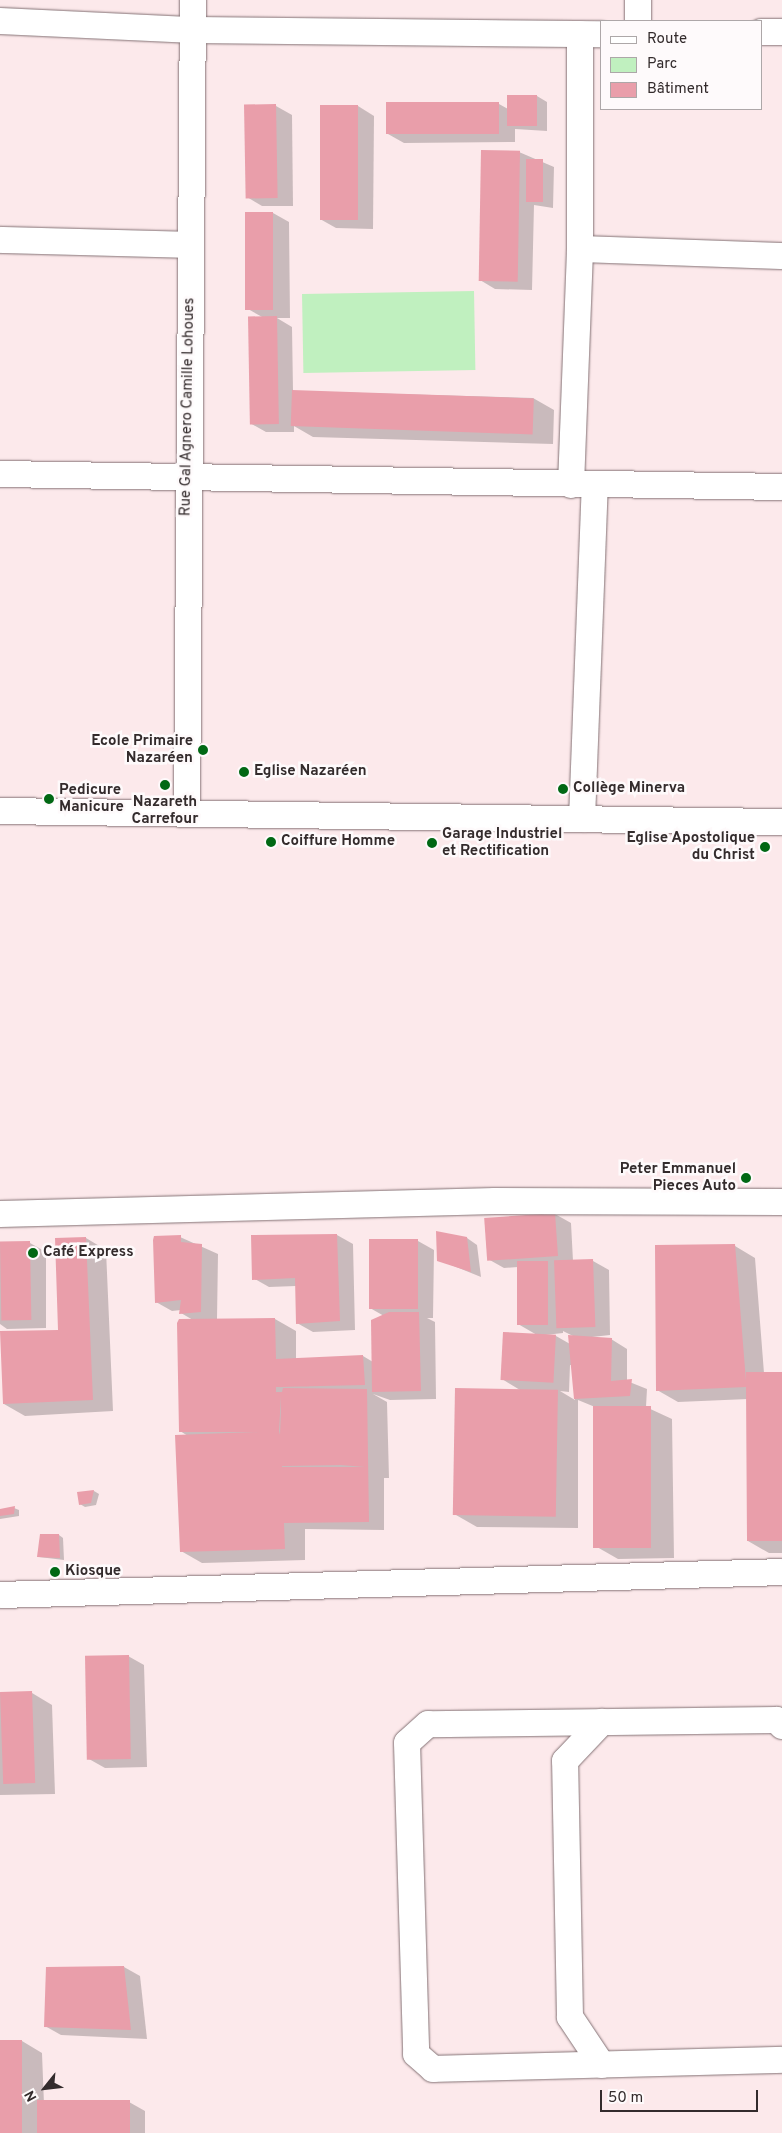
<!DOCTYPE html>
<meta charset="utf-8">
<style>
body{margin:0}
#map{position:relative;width:782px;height:2133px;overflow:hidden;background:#fce9eb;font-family:Overpass,sans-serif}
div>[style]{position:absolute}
.green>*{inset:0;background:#c0f0bf;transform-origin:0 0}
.shadow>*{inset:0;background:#0003}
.building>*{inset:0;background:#e99eaa;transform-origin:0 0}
.roads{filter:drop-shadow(0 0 1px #847275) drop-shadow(0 0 1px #847275)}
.minor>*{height:26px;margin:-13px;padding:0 13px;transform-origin:13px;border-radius:13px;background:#fff}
.dots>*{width:14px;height:14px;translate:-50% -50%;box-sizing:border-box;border:2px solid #fefafb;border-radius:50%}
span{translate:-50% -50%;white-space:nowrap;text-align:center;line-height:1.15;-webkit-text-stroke:5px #fefafb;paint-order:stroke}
.street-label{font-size:15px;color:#332b2c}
.poi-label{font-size:15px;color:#332b2c;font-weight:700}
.right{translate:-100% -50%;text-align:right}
.left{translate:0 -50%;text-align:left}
.legend{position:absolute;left:600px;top:20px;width:162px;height:90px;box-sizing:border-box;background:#fefafb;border:1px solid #ada7a8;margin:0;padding:6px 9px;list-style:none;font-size:15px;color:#332b2c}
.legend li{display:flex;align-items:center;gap:10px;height:25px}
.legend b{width:25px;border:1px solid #ada7a8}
.north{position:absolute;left:20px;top:2063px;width:50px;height:50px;-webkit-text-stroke:4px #fefafb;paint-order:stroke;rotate:241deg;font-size:14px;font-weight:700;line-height:20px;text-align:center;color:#332b2c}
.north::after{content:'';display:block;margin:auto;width:18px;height:22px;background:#332b2c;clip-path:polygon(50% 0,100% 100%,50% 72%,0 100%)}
.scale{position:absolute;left:600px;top:2090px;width:158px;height:22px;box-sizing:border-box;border:2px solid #332b2c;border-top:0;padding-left:6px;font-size:15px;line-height:18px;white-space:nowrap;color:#332b2c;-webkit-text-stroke:4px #fefafb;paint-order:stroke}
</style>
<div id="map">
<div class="green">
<div style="left:474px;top:291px;width:79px;height:172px;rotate:89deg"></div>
</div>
<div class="shadow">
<div style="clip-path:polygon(537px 96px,547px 102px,547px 131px,515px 129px,515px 142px,404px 143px,388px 134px,499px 104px,508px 109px)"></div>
<div style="clip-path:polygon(245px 106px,276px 106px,292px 115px,293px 206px,262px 206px,247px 197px)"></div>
<div style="clip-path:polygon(322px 106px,358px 106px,374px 116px,373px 229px,336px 228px,320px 219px)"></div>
<div style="clip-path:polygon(519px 152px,554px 167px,553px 208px,534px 205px,532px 290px,495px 289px,480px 280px)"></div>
<div style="clip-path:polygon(247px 213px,273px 213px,289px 222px,290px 318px,277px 318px,292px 327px,293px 391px,533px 398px,554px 410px,553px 444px,313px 437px,294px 426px,294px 432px,266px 432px,250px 423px,264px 318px,248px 309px)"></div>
<div style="clip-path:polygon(evenodd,555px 1214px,571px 1223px,573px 1261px,593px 1261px,609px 1270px,610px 1335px,583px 1338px,611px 1339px,627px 1349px,627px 1381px,647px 1389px,646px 1407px,672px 1419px,674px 1558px,618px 1559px,597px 1547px,595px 1407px,578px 1400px,578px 1528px,477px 1527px,456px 1515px,520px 1390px,502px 1379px,537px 1335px,518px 1324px,518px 1267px,504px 1268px,488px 1259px,555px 1214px,563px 1331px,575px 1337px,570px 1344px,556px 1336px,545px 1335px,563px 1333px,563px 1331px,555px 1214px,570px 1365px,572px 1365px,575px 1400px,560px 1391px,569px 1392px,570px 1365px)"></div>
<div style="clip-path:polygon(337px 1235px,353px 1244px,355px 1330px,313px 1332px,297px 1323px,296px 1286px,269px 1287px,253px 1278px)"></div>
<div style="clip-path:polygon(180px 1237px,218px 1254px,217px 1320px,275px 1319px,296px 1331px,296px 1359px,363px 1356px,373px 1362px,384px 1316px,370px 1308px,418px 1241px,434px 1250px,433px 1318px,427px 1318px,435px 1322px,436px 1399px,390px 1400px,373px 1394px,387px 1402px,389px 1478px,384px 1478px,384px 1530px,305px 1529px,305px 1560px,202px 1563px,181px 1551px,188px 1436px,180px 1431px,193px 1320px,181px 1313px,181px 1310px,172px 1311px,156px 1302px)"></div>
<div style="clip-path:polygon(86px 1238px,106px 1250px,113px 1411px,25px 1416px,4px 1404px,59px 1332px)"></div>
<div style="clip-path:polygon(467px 1238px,477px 1245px,481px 1277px,439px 1260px)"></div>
<div style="clip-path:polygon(0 1243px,30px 1243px,46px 1252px,46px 1328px,7px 1329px,0 1324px)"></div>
<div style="clip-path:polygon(735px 1246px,755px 1258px,764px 1373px,782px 1373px,782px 1553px,769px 1553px,748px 1541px,748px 1399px,678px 1402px,657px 1390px)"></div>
<div style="clip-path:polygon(94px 1491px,99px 1494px,96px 1505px,85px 1507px,80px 1504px,78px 1493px)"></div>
<div style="clip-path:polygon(14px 1508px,19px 1510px,19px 1516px,0 1519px,0 1510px)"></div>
<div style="clip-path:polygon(59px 1535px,63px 1538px,64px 1560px,39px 1557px)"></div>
<div style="clip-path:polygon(128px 1656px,144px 1665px,147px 1767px,105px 1768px,89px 1759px)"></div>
<div style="clip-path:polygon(0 1693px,32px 1693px,52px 1705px,55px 1794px,0 1795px)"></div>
<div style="clip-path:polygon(124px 1967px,140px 1976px,147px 2039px,61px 2035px,45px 2026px,47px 1968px)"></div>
<div style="clip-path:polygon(22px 2041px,42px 2053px,44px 2104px,129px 2102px,145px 2111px,145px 2133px,0 2133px,0 2042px)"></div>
</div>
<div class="building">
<div style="left:507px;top:95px;width:30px;height:31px"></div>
<div style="left:499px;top:102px;width:32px;height:113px;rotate:90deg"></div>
<div style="left:276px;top:104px;width:94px;height:32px;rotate:89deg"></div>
<div style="left:320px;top:105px;width:38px;height:115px"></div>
<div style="left:481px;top:150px;width:39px;height:131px;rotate:1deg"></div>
<div style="left:526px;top:159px;width:17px;height:43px"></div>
<div style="left:245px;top:212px;width:28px;height:98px"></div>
<div style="left:277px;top:316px;width:108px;height:29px;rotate:89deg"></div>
<div style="left:292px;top:390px;width:242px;height:36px;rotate:2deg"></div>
<div style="left:555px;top:1213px;width:43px;height:71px;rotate:86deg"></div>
<div style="clip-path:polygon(436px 1231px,467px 1237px,471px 1272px,437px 1261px)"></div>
<div style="clip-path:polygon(337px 1234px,340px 1321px,296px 1324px,295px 1278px,252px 1280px,251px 1235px)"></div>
<div style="clip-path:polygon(181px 1235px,181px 1242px,202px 1244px,201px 1312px,179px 1314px,181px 1300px,155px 1303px,153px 1240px,154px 1236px)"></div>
<div style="clip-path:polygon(86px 1237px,93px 1400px,3px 1404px,0 1331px,58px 1330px,55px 1238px)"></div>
<div style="left:369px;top:1239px;width:49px;height:70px"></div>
<div style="left:30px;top:1241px;width:79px;height:30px;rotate:89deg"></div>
<div style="clip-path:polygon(735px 1244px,746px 1381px,746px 1372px,782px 1372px,782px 1541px,747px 1541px,746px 1387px,656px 1391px,655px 1245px)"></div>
<div style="left:593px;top:1259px;width:68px;height:39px;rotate:88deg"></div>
<div style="left:517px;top:1261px;width:31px;height:64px"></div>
<div style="clip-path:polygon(389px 1312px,419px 1312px,421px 1391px,372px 1392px,371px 1320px)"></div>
<div style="clip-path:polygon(evenodd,275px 1318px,276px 1359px,363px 1355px,365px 1385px,276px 1387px,276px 1392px,282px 1392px,283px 1388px,367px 1389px,369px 1522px,284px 1523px,285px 1549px,180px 1552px,175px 1435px,259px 1432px,179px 1432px,177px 1323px,179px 1319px,275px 1318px,281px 1396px,281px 1410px,280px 1435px,279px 1431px,281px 1396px,275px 1318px,341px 1465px,365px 1467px,282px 1467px,282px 1466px,341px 1465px)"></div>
<div style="left:503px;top:1332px;width:53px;height:48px;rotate:3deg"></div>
<div style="clip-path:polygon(568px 1335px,612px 1338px,611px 1381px,632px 1379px,630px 1396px,574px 1399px)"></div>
<div style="left:455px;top:1388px;width:103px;height:127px;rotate:1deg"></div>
<div style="left:593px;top:1406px;width:58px;height:142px"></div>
<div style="clip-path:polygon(94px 1490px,91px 1503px,79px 1505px,77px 1492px)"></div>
<div style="clip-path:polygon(15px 1506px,14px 1514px,0 1516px,0 1509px)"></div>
<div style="clip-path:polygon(40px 1534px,59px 1534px,60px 1558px,37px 1557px)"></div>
<div style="left:129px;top:1655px;width:104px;height:44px;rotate:89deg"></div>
<div style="left:32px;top:1691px;width:92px;height:32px;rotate:88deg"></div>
<div style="clip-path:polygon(124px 1966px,131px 2030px,44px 2027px,46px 1967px)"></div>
<div style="left:0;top:2040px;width:22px;height:93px"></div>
<div style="left:130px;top:2100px;width:33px;height:93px;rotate:90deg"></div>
</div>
<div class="roads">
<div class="minor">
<div style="left:0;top:21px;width:194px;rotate:2.7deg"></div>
<div style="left:194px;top:30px;width:407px;rotate:0.6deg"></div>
<div style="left:638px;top:21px;width:21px;rotate:-90deg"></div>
<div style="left:761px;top:32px;width:21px"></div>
<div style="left:0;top:240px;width:190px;rotate:1.5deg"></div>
<div style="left:580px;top:249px;width:202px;rotate:2deg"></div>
<div style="left:0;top:474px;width:782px;rotate:0.95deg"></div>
<div style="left:571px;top:485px;width:236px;rotate:-87.8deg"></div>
<div style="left:580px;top:249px;width:215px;rotate:-90deg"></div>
<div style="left:0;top:811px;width:782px;rotate:0.81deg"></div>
<div style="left:187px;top:814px;width:814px;rotate:-89.58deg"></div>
<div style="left:582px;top:819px;width:334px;rotate:-87.8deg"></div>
<div style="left:0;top:1214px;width:495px;rotate:-1.5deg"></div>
<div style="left:495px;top:1201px;width:287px;rotate:0.2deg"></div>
<div style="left:0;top:1595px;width:782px;rotate:-1.68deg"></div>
<div style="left:782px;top:1726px;width:8px;rotate:-130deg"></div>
<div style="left:777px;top:1720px;width:349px;rotate:179.3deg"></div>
<div style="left:428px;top:1724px;width:28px;rotate:138deg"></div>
<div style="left:407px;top:1743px;width:311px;rotate:88.3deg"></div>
<div style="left:416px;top:2054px;width:23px;rotate:41deg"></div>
<div style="left:433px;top:2069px;width:349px;rotate:-1.5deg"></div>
<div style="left:602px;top:2065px;width:58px;rotate:-123.7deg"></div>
<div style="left:570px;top:2017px;width:256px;rotate:-91.1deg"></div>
<div style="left:565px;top:1761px;width:54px;rotate:-46.5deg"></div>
</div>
</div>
<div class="dots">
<div style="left:203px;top:750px;background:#016814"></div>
<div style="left:244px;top:772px;background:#016814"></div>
<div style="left:165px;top:785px;background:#016814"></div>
<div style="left:563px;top:789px;background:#016814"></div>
<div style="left:49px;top:799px;background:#016814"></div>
<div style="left:271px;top:842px;background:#016814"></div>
<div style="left:432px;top:843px;background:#016814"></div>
<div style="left:765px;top:847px;background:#016814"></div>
<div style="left:746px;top:1178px;background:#016814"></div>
<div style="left:33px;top:1253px;background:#016814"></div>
<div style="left:55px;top:1572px;background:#016814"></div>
</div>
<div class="street-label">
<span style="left:188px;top:407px;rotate:-89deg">Rue Gal Agnero Camille Lohoues</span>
</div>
<div class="poi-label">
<span class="right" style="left:193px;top:750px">Ecole Primaire<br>Nazaréen</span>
<span class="left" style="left:254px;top:772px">Eglise Nazaréen</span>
<span class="left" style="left:573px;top:789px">Collège Minerva</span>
<span class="left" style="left:59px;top:799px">Pedicure<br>Manicure</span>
<span style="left:165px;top:811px">Nazareth<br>Carrefour</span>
<span class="left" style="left:442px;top:843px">Garage Industriel<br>et Rectification</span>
<span class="right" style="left:755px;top:847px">Eglise Apostolique<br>du Christ</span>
<span class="left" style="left:281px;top:842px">Coiffure Homme</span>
<span class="right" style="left:736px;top:1178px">Peter Emmanuel<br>Pieces Auto</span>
<span class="left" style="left:43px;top:1253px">Café Express</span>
<span class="left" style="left:65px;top:1572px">Kiosque</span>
</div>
<ul class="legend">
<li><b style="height:6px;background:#fff"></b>Route</li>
<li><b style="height:14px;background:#c0f0bf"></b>Parc</li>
<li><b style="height:14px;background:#e99eaa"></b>Bâtiment</li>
</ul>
<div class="north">N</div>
<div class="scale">50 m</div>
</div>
